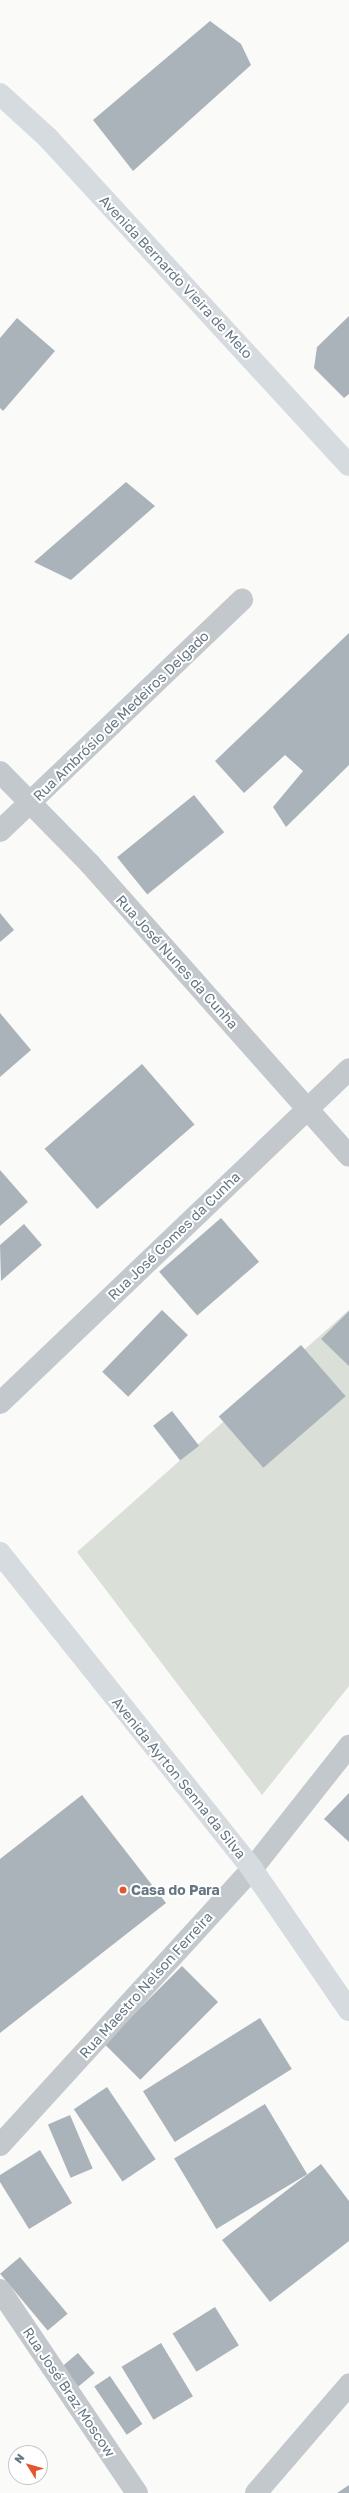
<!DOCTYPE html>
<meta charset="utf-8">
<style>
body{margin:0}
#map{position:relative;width:349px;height:2493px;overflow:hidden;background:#fafaf8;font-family:"Golos Text",sans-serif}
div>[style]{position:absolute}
.green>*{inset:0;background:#dadfd7}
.building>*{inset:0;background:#aab3b9;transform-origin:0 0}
.minor>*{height:22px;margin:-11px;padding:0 11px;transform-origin:11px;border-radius:11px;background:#c3c8cc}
.major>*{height:22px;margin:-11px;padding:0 11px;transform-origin:11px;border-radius:11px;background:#d6dbdf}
.dots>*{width:11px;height:11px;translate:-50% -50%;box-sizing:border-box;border:2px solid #fff;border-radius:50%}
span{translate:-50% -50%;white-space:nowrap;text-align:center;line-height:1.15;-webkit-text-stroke:4px #fff;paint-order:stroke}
.street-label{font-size:14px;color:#657683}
.poi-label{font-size:14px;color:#657683;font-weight:700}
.left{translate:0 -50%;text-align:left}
.north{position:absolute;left:8px;top:2445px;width:40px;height:40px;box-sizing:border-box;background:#fff;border:1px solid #c1c8cd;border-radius:50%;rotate:307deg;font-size:11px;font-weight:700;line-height:16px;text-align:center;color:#657683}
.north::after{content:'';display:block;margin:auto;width:14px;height:18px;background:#e4572e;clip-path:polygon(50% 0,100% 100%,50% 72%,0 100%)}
</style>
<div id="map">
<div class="green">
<div style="clip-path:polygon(349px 1310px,349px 1686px,262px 1795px,77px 1552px)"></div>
</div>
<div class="building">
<div style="clip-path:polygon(210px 21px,241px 44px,251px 65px,133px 171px,93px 120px)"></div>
<div style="clip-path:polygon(349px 316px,349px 394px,344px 398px,314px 368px,317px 347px)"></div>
<div style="clip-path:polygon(17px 318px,55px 351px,3px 411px,0 408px,0 338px)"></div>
<div style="clip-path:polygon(126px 482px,155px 506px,71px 580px,34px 562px)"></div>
<div style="clip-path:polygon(349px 633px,349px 765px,286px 827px,273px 807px,303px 771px,285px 755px,244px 793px,215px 761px)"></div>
<div style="left:194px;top:795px;width:48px;height:99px;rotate:51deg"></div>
<div style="clip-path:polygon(0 913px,14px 930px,0 942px)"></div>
<div style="clip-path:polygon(0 1013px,31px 1050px,0 1077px)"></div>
<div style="left:142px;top:1064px;width:80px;height:129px;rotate:49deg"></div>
<div style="clip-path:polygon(0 1170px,28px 1202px,0 1226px)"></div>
<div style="left:221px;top:1218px;width:58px;height:82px;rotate:49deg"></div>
<div style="clip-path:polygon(24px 1224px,42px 1245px,1px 1281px,0 1245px)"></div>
<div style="left:162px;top:1310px;width:36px;height:86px;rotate:44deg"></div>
<div style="clip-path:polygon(349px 1311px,349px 1366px,321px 1339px)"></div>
<div style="left:301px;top:1345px;width:68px;height:109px;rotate:49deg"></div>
<div style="left:172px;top:1411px;width:44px;height:24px;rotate:52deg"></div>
<div style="clip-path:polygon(349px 1793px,349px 1842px,324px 1819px)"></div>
<div style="clip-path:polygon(82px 1795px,166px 1903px,0 2033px,0 1859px)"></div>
<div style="left:182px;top:1966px;width:51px;height:110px;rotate:45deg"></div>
<div style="left:260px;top:2018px;width:60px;height:138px;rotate:58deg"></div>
<div style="left:107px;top:2087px;width:87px;height:40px;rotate:56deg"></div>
<div style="left:265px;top:2104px;width:82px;height:106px;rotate:59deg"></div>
<div style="left:70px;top:2115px;width:58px;height:24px;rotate:67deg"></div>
<div style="clip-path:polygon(40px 2150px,72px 2203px,29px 2229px,0 2182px,0 2175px)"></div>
<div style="clip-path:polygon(321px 2164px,349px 2201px,349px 2241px,270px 2302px,222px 2240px)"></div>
<div style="left:20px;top:2257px;width:74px;height:26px;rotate:50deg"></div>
<div style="left:215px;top:2307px;width:45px;height:50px;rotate:58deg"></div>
<div style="left:161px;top:2343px;width:62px;height:46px;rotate:59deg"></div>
<div style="left:78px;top:2353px;width:26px;height:22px;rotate:50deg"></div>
<div style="left:110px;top:2376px;width:58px;height:19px;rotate:56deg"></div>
<div style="clip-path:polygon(349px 2485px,349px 2493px,337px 2493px)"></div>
</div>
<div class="minor">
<div style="left:0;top:772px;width:129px;rotate:45.6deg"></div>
<div style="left:90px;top:864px;width:390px;rotate:48.4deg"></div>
<div style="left:0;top:831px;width:335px;rotate:-43.7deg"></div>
<div style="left:0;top:1403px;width:483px;rotate:-43.7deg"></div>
<div style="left:0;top:2145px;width:374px;rotate:-47.6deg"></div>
<div style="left:252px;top:1869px;width:157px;rotate:-51.7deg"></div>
<div style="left:0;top:2290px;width:245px;rotate:56deg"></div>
<div style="left:256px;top:2493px;width:143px;rotate:-49.3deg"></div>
</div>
<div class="major">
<div style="left:0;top:94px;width:65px;rotate:42.5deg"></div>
<div style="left:48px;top:138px;width:444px;rotate:47.4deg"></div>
<div style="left:0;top:1553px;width:404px;rotate:51.4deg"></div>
<div style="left:252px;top:1869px;width:171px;rotate:55.5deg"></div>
</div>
<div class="dots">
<div style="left:123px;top:1890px;background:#e4572e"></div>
</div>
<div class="street-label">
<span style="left:176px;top:277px;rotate:47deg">Avenida Bernardo Vieira de Melo</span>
<span style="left:121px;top:716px;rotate:-44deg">Rua Ambrósio de Medeiros Delgado</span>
<span style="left:177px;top:962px;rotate:48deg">Rua José Nunes da Cunha</span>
<span style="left:174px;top:1236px;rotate:-44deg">Rua José Gomes da Cunha</span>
<span style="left:179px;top:1778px;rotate:51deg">Avenida Ayrton Senna da Silva</span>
<span style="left:146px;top:1985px;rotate:-48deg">Rua Maestro Nelson Ferreira</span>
<span style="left:69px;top:2392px;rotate:56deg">Rua José Braz Moscow</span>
</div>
<div class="poi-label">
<span class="left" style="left:131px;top:1890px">Casa do Para</span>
</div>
<div class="north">N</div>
</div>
